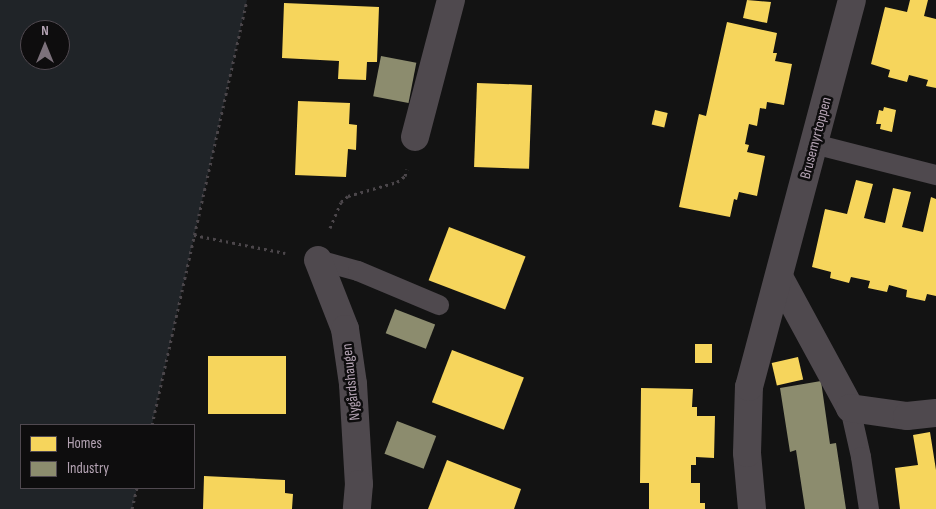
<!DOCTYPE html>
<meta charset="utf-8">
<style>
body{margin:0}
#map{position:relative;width:936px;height:509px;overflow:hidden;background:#131313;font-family:"Sofia Sans Condensed",sans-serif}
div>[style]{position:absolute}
.green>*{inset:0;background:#202428}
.homes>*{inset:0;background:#f6d55c;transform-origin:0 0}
.industry>*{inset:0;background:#8c8c6e;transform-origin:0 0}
.path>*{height:3px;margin-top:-1.5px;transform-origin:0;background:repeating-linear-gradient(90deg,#4b464a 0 2.5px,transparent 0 6.5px)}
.service>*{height:20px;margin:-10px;padding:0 10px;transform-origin:10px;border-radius:10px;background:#4f494e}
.minor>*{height:28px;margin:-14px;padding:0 14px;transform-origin:14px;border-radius:14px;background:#4f494e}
span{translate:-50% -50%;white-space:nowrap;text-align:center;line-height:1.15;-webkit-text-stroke:5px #0e0d0e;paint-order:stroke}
.street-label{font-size:15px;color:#b4a3b3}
.legend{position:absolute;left:20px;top:424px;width:175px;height:65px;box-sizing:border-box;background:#0e0d0e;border:1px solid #504950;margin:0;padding:6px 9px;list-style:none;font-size:15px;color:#b4a3b3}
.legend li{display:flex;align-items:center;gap:10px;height:25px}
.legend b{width:25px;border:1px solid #504950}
.north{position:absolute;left:20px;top:20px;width:50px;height:50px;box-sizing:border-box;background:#0e0d0e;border:1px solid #504950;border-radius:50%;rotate:0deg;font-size:14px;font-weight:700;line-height:20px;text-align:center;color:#b4a3b3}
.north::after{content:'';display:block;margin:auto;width:18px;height:22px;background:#7c717b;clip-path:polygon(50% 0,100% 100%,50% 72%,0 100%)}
</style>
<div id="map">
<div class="green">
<div style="clip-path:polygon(evenodd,0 0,247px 0,152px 425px,21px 425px,21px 488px,137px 488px,132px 509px,0 509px,0 0,30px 30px,60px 30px,60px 60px,30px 60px,30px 30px)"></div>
</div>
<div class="homes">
<div style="clip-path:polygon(747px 0,771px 2px,767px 23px,743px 18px)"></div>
<div style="clip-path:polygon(910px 0,928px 0,924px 16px,936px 19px,936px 88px,926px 86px,928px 80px,909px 75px,907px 82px,888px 77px,890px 70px,871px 64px,885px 7px,907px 12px)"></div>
<div style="clip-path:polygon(284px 3px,379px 7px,377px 62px,367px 62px,366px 80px,338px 79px,339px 61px,282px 58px)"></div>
<div style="clip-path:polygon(727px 22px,777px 33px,773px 53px,777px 53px,775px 61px,792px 64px,784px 105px,767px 102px,766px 109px,760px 108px,757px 126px,749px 124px,745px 144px,749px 145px,747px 152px,765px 156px,757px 196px,739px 192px,737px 200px,734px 199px,730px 217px,679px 207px,699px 114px,706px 116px)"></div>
<div style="left:477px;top:83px;width:55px;height:84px;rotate:2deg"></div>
<div style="clip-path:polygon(298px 101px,350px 103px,349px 124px,357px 125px,356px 150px,348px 149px,346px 177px,295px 175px)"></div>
<div style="clip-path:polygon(884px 107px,896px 110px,892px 132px,880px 129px,881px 124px,876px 124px,879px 110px,883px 111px)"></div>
<div style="left:655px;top:110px;width:13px;height:15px;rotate:13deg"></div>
<div style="clip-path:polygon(856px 180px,873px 184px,864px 218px,885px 223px,893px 188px,911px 192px,902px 227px,923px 232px,931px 197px,936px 199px,936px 296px,927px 294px,925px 301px,906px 297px,907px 290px,889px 285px,887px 292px,868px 288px,870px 281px,851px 277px,849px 283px,830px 278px,831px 272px,812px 267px,825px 209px,847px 214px)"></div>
<div style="left:449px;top:227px;width:82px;height:57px;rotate:21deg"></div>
<div style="left:695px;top:344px;width:17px;height:19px"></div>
<div style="left:452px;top:350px;width:77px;height:56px;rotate:21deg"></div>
<div style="left:286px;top:356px;width:58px;height:78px;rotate:90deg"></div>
<div style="left:798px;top:357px;width:23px;height:27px;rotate:77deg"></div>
<div style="clip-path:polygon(641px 388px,693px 389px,692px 407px,697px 407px,697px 416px,715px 416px,714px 458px,696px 457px,696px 465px,691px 465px,691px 483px,700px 483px,700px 503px,705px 503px,705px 509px,649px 509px,649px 483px,640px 483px)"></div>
<div style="clip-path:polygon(930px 432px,936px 470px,936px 509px,900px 509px,895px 468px,918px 465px,913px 435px)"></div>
<div style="clip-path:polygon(447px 460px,521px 489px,514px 509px,428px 509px)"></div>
<div style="clip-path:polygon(204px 476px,285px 480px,285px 493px,293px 494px,292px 509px,203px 509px)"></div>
</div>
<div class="industry">
<div style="left:381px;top:56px;width:36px;height:41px;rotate:11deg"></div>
<div style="left:395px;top:309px;width:43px;height:26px;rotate:21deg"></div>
<div style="clip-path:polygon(821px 381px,830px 444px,836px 443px,846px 509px,805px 509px,796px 450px,790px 452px,780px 388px)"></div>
<div style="left:397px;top:421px;width:42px;height:35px;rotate:21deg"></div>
</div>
<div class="path">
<div style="left:330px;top:228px;width:28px;rotate:-67deg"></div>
<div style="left:341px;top:202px;width:9px;rotate:-41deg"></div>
<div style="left:348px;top:196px;width:51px;rotate:-15.9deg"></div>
<div style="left:397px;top:182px;width:10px;rotate:-37deg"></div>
<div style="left:405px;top:176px;width:7px;rotate:-74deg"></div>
<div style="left:194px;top:235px;width:93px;rotate:11.2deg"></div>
<div style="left:152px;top:425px;width:435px;rotate:-77.4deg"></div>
<div style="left:132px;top:509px;width:22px;rotate:-77deg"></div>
</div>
<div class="service">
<div style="left:814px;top:144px;width:126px;rotate:14.3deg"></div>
<div style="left:318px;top:260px;width:41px;rotate:15.4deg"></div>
<div style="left:358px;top:271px;width:88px;rotate:22.8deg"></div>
<div style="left:850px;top:408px;width:50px;rotate:77.3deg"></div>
<div style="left:861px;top:457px;width:53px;rotate:81.3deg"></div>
</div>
<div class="minor">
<div style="left:415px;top:137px;width:142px;rotate:-75.3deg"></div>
<div style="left:318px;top:260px;width:74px;rotate:68.6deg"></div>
<div style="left:345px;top:329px;width:56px;rotate:81.7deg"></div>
<div style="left:353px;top:384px;width:100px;rotate:86.6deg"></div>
<div style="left:359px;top:484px;width:25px;rotate:95deg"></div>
<div style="left:779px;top:277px;width:149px;rotate:61.5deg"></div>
<div style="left:850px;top:408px;width:58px;rotate:8deg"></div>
<div style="left:907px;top:416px;width:29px;rotate:-6deg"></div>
<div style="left:752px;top:509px;width:56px;rotate:-95.1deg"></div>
<div style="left:747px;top:453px;width:66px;rotate:-88.3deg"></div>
<div style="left:749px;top:387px;width:400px;rotate:-75.1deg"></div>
</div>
<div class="street-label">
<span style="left:816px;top:138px;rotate:-75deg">Brusemyrtoppen</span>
<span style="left:351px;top:382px;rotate:-96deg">Nygårdshaugen</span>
</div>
<ul class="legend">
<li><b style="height:14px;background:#f6d55c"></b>Homes</li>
<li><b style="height:14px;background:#8c8c6e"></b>Industry</li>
</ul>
<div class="north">N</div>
</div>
